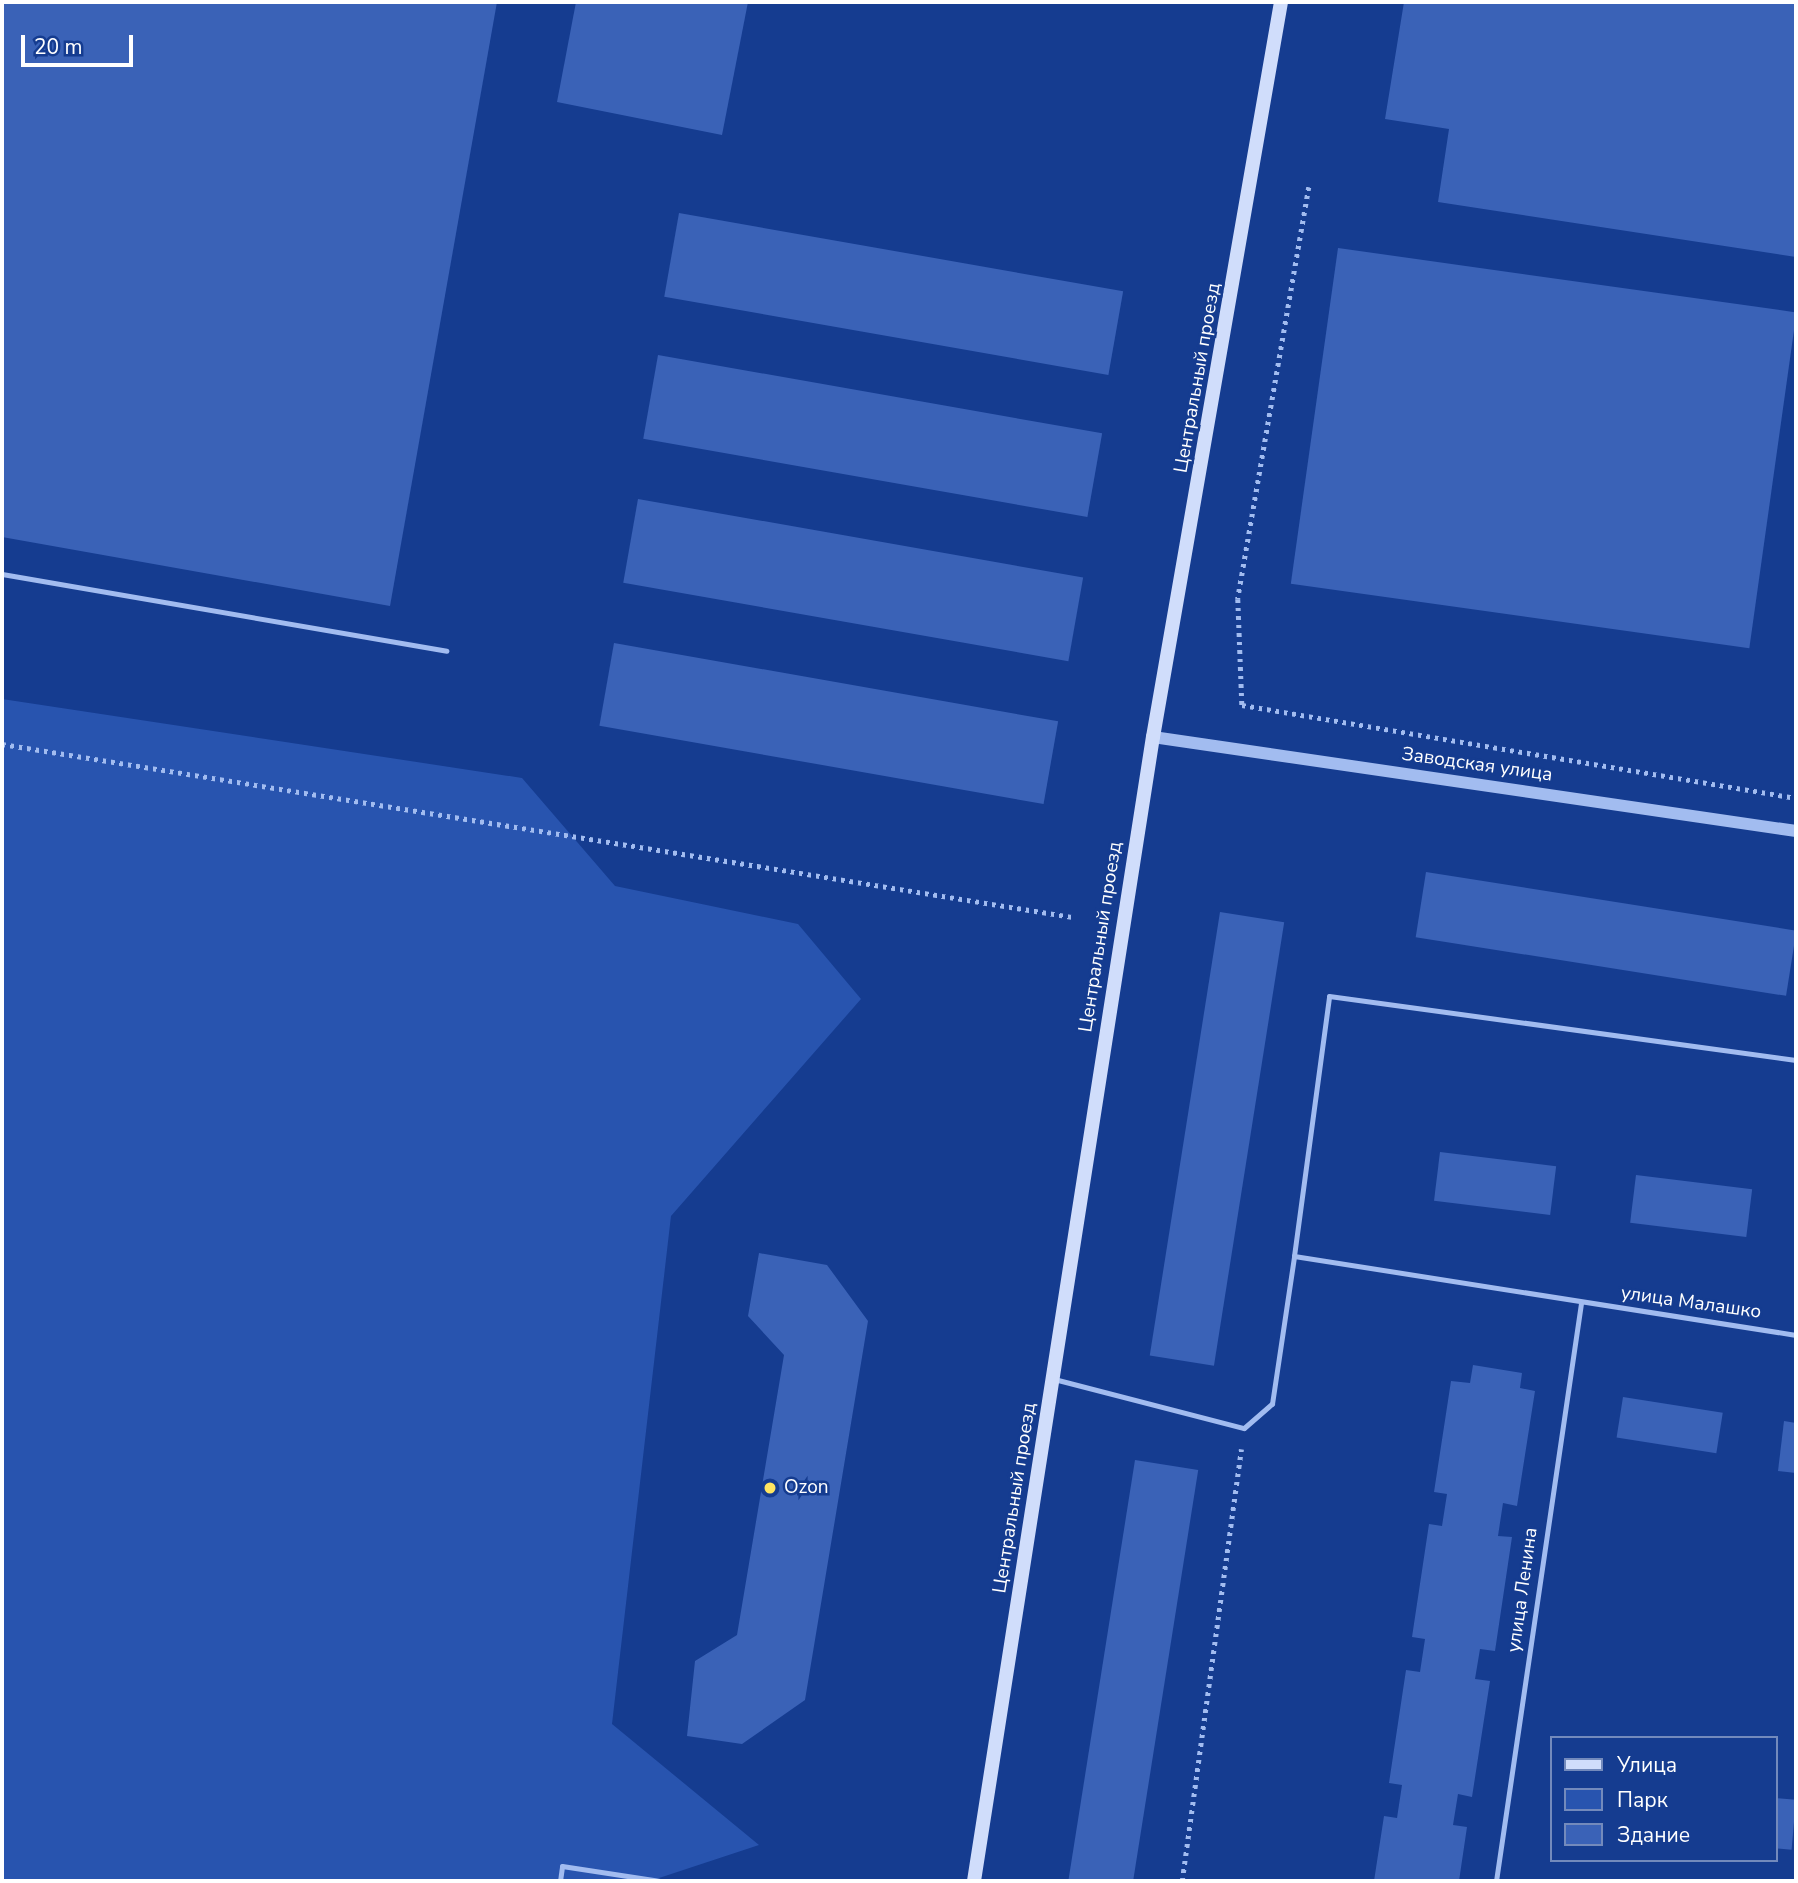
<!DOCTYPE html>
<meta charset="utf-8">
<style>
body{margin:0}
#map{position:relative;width:1798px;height:1883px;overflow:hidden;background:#153c90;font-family:"Nunito Sans",sans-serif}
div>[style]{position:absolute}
.green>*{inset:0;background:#2854af}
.building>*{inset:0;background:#3a62b7;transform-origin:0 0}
.path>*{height:4.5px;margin-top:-2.25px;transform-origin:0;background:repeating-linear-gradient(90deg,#a2bcf0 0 3.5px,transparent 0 8.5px)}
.service>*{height:5px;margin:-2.5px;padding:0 2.5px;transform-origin:2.5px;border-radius:2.5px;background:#a2bcf0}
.tertiary>*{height:12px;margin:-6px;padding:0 6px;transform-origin:6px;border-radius:6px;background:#a2bcf0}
.secondary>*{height:14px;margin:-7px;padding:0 7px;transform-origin:7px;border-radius:7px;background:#d0ddfb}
.dots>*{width:19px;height:19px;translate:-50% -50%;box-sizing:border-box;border:4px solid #153c90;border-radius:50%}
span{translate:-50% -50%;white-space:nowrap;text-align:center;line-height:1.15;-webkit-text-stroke:5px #153c90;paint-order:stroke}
.street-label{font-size:19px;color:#fff}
.poi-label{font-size:19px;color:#fff}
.left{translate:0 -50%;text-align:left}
.frame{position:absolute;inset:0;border:4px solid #fff;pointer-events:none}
.legend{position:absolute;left:1550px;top:1736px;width:228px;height:126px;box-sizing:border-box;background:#153c90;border:2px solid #738abc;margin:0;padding:9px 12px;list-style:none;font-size:21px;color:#fff}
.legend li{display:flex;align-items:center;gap:14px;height:35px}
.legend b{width:35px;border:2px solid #738abc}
.scale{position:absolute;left:21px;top:35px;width:112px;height:32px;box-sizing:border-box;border:4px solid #fff;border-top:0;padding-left:9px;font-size:21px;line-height:24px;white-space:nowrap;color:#fff;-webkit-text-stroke:5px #153c90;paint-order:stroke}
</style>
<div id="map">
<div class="green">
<div style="clip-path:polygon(2px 699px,522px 778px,615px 886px,798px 924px,861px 999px,671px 1216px,612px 1724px,759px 1845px,650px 1881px,2px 1881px)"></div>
</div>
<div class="building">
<div style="clip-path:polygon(2px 2px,497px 2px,390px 606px,2px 537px)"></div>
<div style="clip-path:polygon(576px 2px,748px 2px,722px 135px,557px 102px)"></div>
<div style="clip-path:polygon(1404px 2px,1796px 2px,1796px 257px,1438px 202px,1449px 129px,1385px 119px)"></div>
<div style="left:679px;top:213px;width:451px;height:85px;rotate:10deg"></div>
<div style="left:1338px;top:248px;width:463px;height:339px;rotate:8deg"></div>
<div style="left:658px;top:355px;width:451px;height:85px;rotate:10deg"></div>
<div style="left:638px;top:499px;width:452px;height:85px;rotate:10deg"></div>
<div style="left:614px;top:643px;width:451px;height:84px;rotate:10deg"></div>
<div style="left:1426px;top:872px;width:375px;height:66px;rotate:9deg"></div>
<div style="left:1220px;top:912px;width:65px;height:449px;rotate:9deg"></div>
<div style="left:1440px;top:1152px;width:117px;height:49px;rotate:7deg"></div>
<div style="left:1636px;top:1175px;width:117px;height:48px;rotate:7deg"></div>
<div style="clip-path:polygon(759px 1253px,827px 1265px,868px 1321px,805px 1700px,742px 1744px,687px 1736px,695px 1661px,737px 1635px,784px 1355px,748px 1316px)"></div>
<div style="clip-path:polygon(1473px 1365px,1522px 1373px,1520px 1388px,1535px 1391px,1517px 1506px,1503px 1503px,1498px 1536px,1512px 1537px,1495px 1651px,1480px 1649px,1475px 1679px,1490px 1681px,1472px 1797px,1458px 1794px,1453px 1825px,1467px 1827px,1459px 1881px,1374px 1881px,1384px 1816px,1397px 1818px,1402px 1785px,1389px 1783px,1406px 1670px,1420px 1672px,1425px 1639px,1412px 1637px,1429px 1524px,1442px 1526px,1447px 1494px,1434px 1492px,1451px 1381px,1470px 1383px)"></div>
<div style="left:1623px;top:1397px;width:101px;height:41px;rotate:9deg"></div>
<div style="clip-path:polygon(1784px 1421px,1796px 1423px,1796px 1473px,1778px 1471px)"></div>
<div style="left:1135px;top:1460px;width:64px;height:426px;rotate:9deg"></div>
<div style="left:1775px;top:1798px;width:21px;height:50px;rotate:5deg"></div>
</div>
<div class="path">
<div style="left:1309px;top:187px;width:418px;rotate:99.8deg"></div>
<div style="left:1238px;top:599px;width:106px;rotate:87.8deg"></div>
<div style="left:1242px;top:705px;width:562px;rotate:9.53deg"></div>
<div style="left:2px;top:744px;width:1085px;rotate:9.18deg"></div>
<div style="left:1182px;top:1881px;width:436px;rotate:-82.2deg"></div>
</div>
<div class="service">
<div style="left:2px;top:574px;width:451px;rotate:9.8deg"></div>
<div style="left:1294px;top:1256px;width:262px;rotate:-82.3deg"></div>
<div style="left:1329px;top:996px;width:471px;rotate:7.8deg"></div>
<div style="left:1054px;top:1379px;width:196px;rotate:14.5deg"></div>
<div style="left:1244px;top:1428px;width:37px;rotate:-41deg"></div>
<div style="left:1272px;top:1404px;width:150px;rotate:-81.5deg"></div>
<div style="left:1294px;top:1256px;width:508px;rotate:8.94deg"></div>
<div style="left:560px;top:1881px;width:15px;rotate:-82deg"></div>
<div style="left:562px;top:1866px;width:99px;rotate:8.7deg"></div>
<div style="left:1496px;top:1881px;width:584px;rotate:-81.63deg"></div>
</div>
<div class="tertiary">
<div style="left:1153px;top:737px;width:650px;rotate:8.32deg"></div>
</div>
<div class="secondary">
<div style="left:974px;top:1881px;width:1158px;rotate:-81.11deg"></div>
<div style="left:1153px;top:737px;width:746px;rotate:-80.12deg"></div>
</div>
<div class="dots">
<div style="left:770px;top:1488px;background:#ffe561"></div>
</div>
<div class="street-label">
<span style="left:1198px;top:378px;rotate:-80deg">Центральный проезд</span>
<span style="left:1477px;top:765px;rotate:8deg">Заводская улица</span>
<span style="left:1101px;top:937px;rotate:-81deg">Центральный проезд</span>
<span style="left:1691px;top:1303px;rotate:8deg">улица Малашко</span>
<span style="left:1015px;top:1498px;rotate:-81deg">Центральный проезд</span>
<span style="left:1523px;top:1590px;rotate:-82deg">улица Ленина</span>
</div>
<div class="poi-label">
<span class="left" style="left:784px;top:1488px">Ozon</span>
</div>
<div class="frame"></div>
<ul class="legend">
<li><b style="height:9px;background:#d0ddfb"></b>Улица</li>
<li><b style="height:19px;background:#2854af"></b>Парк</li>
<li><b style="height:19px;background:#3a62b7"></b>Здание</li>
</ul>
<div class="scale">20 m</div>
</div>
